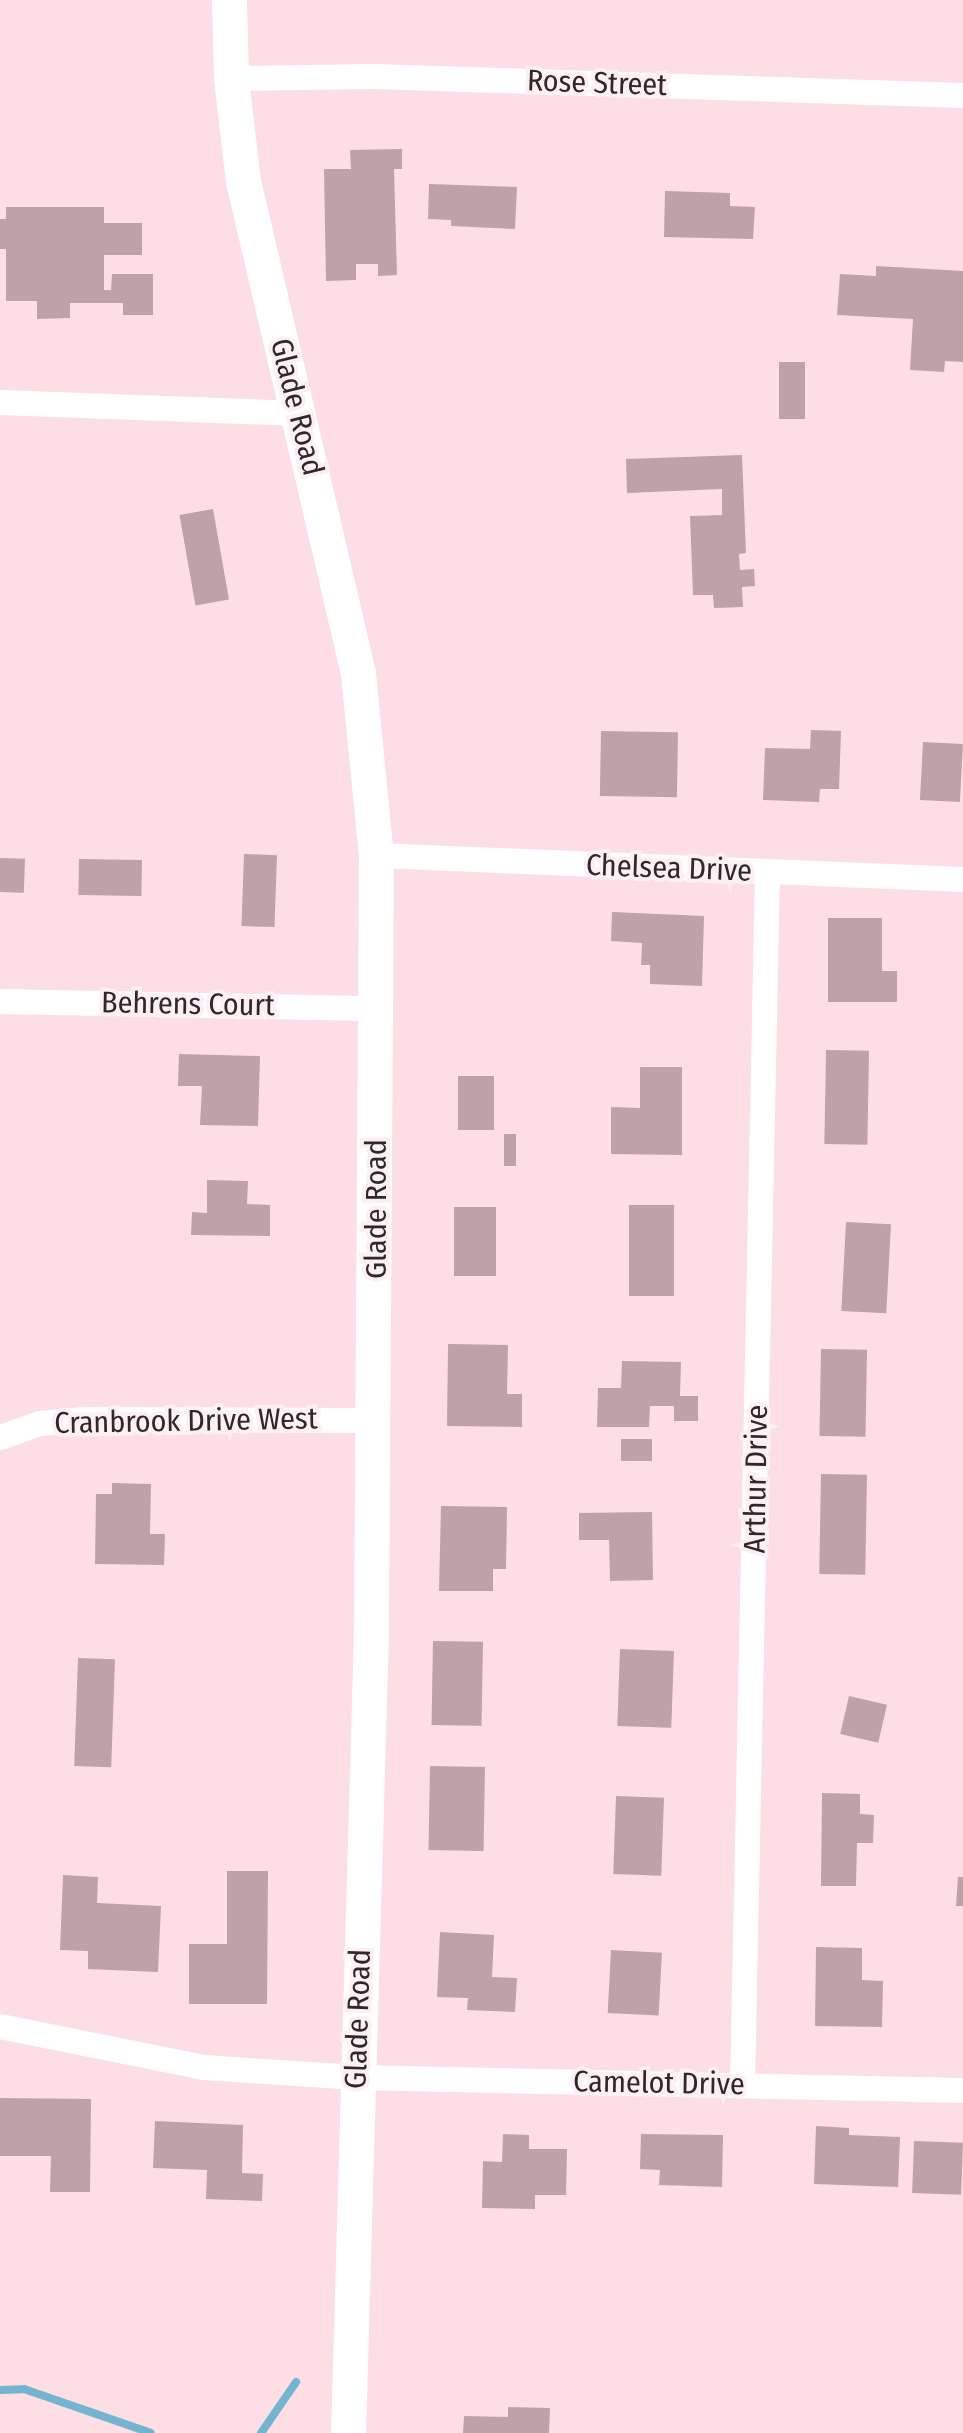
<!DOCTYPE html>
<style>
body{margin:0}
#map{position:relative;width:963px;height:2433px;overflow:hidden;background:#fcdee4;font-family:"Fira Sans Condensed",sans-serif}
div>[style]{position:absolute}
.stream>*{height:8px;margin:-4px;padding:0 4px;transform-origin:4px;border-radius:4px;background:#74b4cf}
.building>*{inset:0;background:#bea2a8;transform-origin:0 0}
.minor>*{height:25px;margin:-12.5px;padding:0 12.5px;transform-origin:12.5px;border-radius:12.5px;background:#fff}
.secondary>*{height:35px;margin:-17.5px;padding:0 17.5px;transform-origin:17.5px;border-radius:17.5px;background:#fff}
span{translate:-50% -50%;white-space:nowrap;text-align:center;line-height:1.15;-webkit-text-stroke:8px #fdf0f3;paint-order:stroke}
.street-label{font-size:30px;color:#312629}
</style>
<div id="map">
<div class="stream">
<div style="left:0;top:2390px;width:24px;rotate:-2deg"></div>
<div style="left:24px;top:2389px;width:134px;rotate:19.1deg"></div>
<div style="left:261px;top:2433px;width:62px;rotate:-55.5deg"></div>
</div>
<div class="building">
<div style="clip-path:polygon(402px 149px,402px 169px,394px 169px,397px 275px,378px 276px,378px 264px,356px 264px,356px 280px,326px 281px,324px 169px,351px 169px,350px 150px)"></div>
<div style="clip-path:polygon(429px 184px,517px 187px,515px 229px,451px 226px,451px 220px,428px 219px)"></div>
<div style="clip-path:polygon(665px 191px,730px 193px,730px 206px,755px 207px,753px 239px,664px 237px)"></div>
<div style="clip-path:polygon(6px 207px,104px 207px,104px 223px,142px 223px,142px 255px,104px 255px,104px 290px,111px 290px,112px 274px,153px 274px,153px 315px,123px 315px,123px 303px,70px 303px,70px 318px,37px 319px,37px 301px,6px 301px,6px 249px,0 249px,0 219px,6px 219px)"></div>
<div style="clip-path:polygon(876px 266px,963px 271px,963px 362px,945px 361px,944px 372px,910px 370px,913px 319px,837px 315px,840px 274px,876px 276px)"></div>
<div style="left:779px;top:362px;width:26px;height:57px"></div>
<div style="clip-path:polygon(742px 455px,746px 553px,739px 554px,740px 570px,754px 569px,755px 586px,742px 587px,743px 607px,714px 608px,713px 595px,693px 595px,690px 516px,722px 515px,722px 489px,627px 493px,626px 459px)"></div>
<div style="left:213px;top:509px;width:92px;height:34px;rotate:80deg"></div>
<div style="clip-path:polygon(811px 730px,841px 731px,839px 789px,820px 789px,819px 802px,763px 800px,765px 748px,810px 749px)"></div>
<div style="left:601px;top:731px;width:77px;height:65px;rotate:1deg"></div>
<div style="left:923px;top:742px;width:40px;height:58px;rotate:3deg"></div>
<div style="left:244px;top:854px;width:33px;height:72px;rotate:2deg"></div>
<div style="left:0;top:858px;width:25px;height:34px;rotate:2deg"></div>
<div style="left:79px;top:859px;width:63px;height:36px;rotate:1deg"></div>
<div style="clip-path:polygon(612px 912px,704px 916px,702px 986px,650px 984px,650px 965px,641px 965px,642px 943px,611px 941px)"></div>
<div style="clip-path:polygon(828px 918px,882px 918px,882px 971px,897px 971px,897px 1002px,828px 1002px)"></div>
<div style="left:826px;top:1050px;width:43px;height:94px;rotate:1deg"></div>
<div style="clip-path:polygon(179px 1054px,260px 1056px,258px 1126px,200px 1125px,202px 1086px,178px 1086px)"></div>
<div style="clip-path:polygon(640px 1067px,682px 1067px,682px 1155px,611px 1154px,611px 1107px,640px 1108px)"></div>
<div style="left:458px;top:1076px;width:36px;height:54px"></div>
<div style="left:504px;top:1134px;width:12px;height:32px"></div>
<div style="clip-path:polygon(207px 1180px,248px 1181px,247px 1204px,270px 1205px,270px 1236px,191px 1235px,192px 1212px,207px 1213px)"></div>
<div style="left:629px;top:1205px;width:45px;height:91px"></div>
<div style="left:454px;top:1207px;width:42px;height:69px"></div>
<div style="left:846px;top:1222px;width:45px;height:89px;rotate:3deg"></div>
<div style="clip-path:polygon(448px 1344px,508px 1345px,507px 1394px,522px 1394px,522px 1427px,447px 1426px)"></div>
<div style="left:821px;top:1349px;width:46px;height:87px;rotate:1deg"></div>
<div style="clip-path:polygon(622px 1361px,681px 1362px,680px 1396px,698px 1396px,698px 1421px,674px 1421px,674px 1406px,650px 1406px,649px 1427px,597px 1427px,598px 1388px,621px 1388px)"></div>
<div style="left:621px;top:1439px;width:31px;height:22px"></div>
<div style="left:821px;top:1474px;width:46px;height:100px;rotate:1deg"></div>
<div style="clip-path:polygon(112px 1483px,151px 1484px,150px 1534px,165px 1534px,164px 1565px,95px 1564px,96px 1494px,112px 1494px)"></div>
<div style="clip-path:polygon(441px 1506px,507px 1507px,506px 1569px,493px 1569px,493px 1591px,439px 1591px)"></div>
<div style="clip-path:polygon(652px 1512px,653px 1580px,610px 1581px,609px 1540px,579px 1540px,579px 1513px)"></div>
<div style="left:433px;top:1641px;width:50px;height:84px;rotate:1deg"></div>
<div style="left:620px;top:1649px;width:54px;height:77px;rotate:2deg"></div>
<div style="left:78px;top:1658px;width:37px;height:108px;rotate:2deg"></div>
<div style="left:849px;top:1696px;width:39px;height:39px;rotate:13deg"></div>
<div style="left:430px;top:1766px;width:55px;height:84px;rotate:1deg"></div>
<div style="clip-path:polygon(822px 1793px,860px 1794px,860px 1814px,874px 1815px,873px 1843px,857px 1843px,856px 1886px,821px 1886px)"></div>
<div style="left:616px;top:1796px;width:48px;height:78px;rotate:2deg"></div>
<div style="clip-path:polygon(227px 1871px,268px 1871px,267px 2004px,189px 2004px,189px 1944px,227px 1944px)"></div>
<div style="clip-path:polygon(63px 1875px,98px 1877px,97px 1903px,161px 1906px,158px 1972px,88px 1969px,88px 1951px,60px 1950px)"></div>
<div style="clip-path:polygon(958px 1877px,963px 1877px,963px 1906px,956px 1906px)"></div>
<div style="clip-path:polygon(440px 1932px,494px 1935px,492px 1977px,517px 1978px,515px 2012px,467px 2010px,468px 1998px,437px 1997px)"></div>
<div style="clip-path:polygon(816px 1947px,862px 1948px,862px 1980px,883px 1981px,882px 2027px,815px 2026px)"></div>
<div style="left:611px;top:1950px;width:51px;height:63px;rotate:3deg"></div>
<div style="clip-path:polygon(0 2098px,91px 2099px,90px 2192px,50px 2192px,51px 2156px,0 2156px)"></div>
<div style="clip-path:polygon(155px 2121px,243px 2125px,242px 2173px,263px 2174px,262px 2201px,206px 2199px,207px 2170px,153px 2168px)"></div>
<div style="clip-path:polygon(816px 2126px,849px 2128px,849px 2135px,900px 2137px,898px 2187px,814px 2184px)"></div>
<div style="clip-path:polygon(503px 2134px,529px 2135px,529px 2149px,567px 2149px,566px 2195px,535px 2195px,535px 2209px,482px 2208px,483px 2161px,502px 2162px)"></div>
<div style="clip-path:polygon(641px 2134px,723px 2135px,722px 2187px,659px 2185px,660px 2170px,640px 2169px)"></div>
<div style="left:914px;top:2141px;width:49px;height:52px;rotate:2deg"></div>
<div style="clip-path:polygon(508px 2407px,550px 2408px,549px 2433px,463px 2433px,464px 2416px,508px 2417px)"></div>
</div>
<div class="minor">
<div style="left:231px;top:78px;width:143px;rotate:-0.8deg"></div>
<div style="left:374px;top:76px;width:589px;rotate:1.85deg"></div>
<div style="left:0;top:402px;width:298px;rotate:2.1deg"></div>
<div style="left:376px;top:855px;width:587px;rotate:2.34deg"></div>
<div style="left:0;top:1001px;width:377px;rotate:1.1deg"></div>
<div style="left:0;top:1437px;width:41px;rotate:-19.7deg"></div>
<div style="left:39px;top:1423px;width:45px;rotate:-5.1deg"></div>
<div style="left:84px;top:1419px;width:290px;rotate:0.2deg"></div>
<div style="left:0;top:2026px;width:208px;rotate:11.4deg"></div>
<div style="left:204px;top:2067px;width:152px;rotate:3.8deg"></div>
<div style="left:356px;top:2077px;width:607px;rotate:1.23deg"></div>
<div style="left:742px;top:2085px;width:1213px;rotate:-88.82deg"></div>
</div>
<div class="secondary">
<div style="left:229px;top:0;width:78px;rotate:88.5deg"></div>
<div style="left:231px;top:78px;width:104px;rotate:83.4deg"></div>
<div style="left:243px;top:181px;width:505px;rotate:76.84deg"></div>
<div style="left:358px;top:673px;width:183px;rotate:84.4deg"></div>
<div style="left:376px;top:855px;width:776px;rotate:90.37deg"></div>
<div style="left:371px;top:1631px;width:802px;rotate:91.64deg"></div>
</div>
<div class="street-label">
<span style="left:597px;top:83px;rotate:2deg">Rose Street</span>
<span style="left:297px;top:407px;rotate:76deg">Glade Road</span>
<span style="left:669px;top:868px;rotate:2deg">Chelsea Drive</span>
<span style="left:188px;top:1004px;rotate:1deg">Behrens Court</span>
<span style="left:376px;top:1209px;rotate:-90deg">Glade Road</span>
<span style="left:186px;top:1421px;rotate:-1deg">Cranbrook Drive West</span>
<span style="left:756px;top:1479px;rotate:-89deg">Arthur Drive</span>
<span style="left:358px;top:2019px;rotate:-88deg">Glade Road</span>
<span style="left:659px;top:2083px;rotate:1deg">Camelot Drive</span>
</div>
</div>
